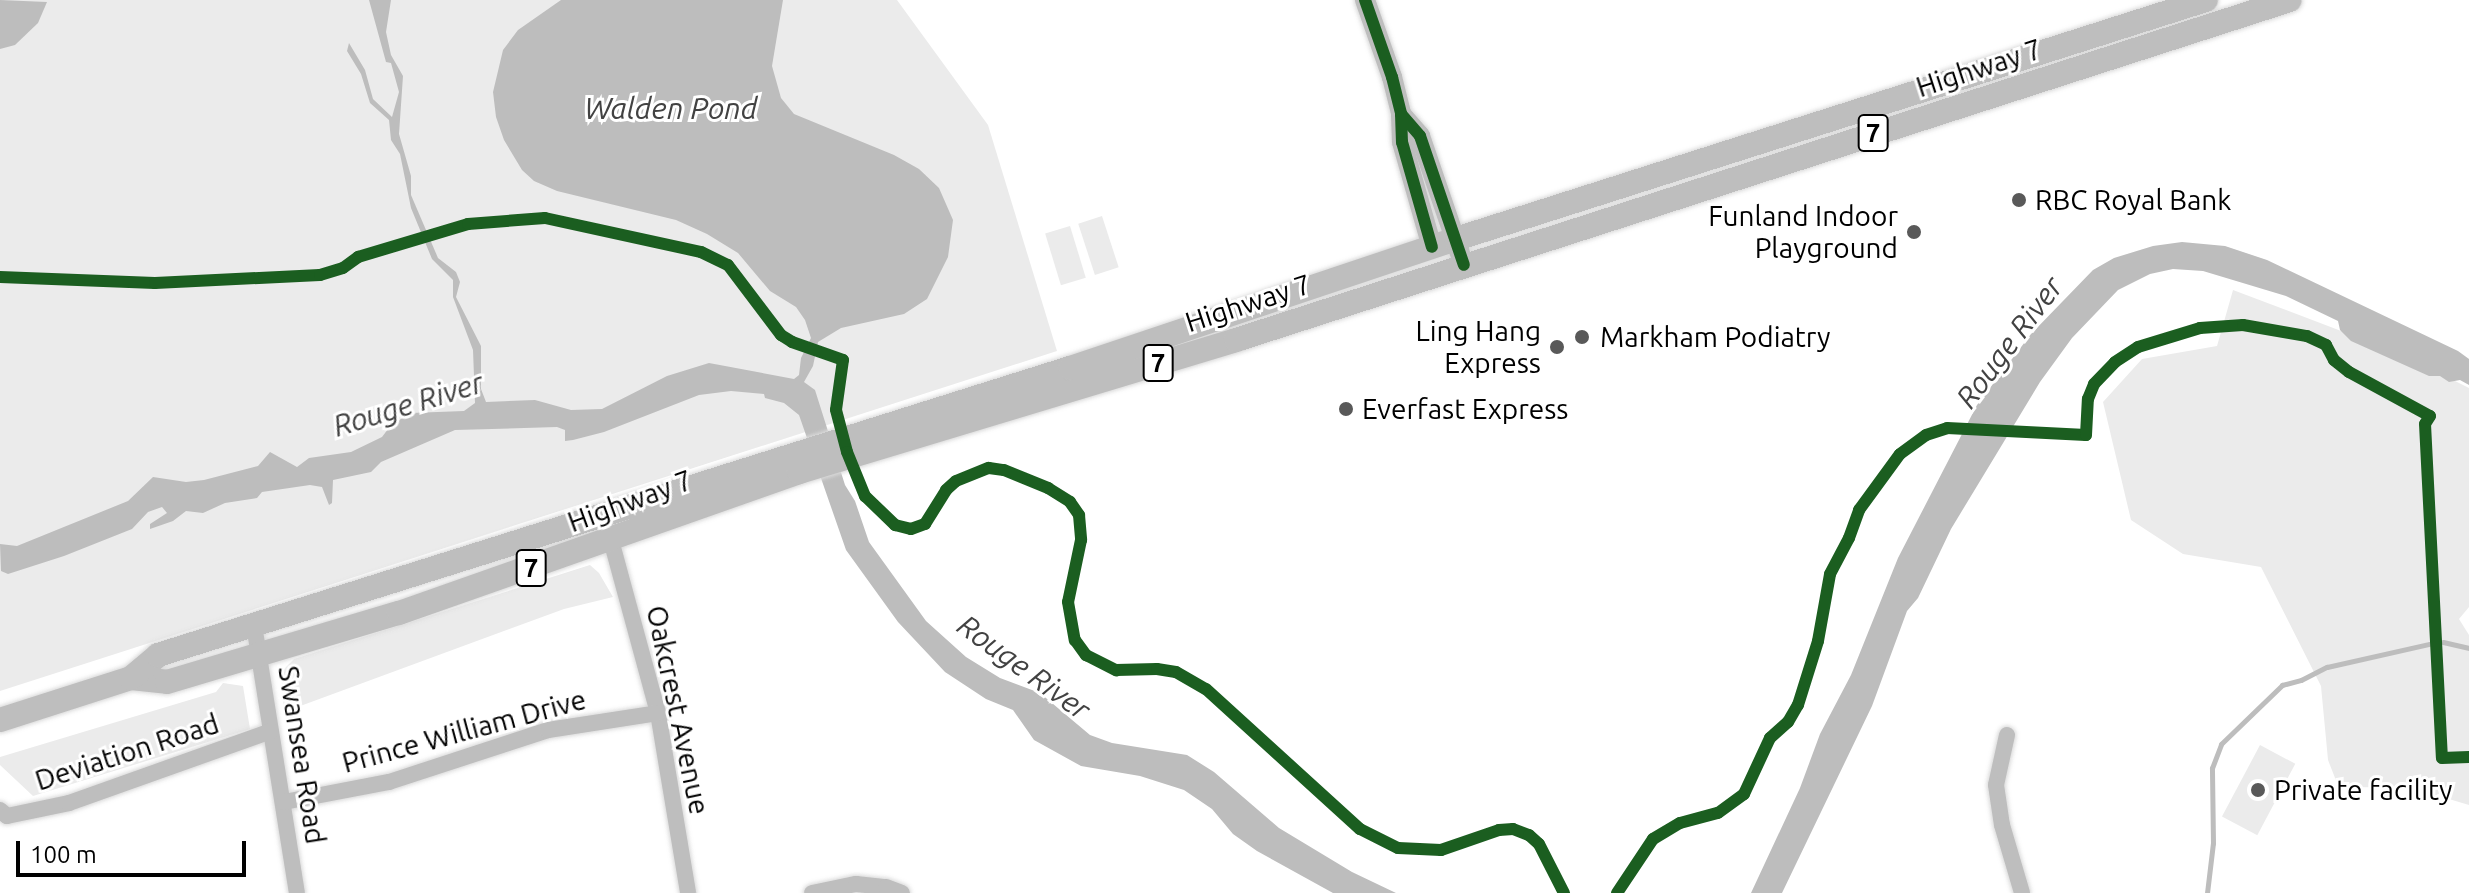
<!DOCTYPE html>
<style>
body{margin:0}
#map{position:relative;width:2469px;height:893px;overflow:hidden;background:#fff;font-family:Ubuntu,sans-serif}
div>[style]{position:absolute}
.green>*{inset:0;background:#ebebeb;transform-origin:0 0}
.water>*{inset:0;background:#bdbdbd}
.stream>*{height:5px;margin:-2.5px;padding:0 2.5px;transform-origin:2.5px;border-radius:2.5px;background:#bdbdbd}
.roads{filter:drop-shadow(0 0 2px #dbdbdb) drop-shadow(0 0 2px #dbdbdb)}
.minor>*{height:16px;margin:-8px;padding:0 8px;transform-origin:8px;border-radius:8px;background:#bebebe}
.tertiary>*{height:20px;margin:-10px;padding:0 10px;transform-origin:10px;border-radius:10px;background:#bebebe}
.primary>*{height:24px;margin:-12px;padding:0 12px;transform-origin:12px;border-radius:12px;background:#bebebe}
.cycleway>*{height:12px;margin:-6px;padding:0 6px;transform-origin:6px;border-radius:6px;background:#1b5e20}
.dots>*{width:22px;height:22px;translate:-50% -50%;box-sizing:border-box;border:4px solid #fff;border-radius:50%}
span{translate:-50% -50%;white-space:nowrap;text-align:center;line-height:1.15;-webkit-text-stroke:6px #fff;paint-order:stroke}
.shield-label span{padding:2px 6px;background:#fff;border:2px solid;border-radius:6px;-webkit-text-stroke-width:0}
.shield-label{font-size:26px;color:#000;font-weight:700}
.street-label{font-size:28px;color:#000}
.poi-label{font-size:28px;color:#000}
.left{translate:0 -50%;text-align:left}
.right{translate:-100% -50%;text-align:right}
.water-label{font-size:30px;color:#424242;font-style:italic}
.scale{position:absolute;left:16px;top:841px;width:230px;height:36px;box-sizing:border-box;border:4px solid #000;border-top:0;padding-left:10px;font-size:24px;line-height:28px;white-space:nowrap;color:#000;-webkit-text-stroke:6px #fff;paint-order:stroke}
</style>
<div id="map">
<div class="green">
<div style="clip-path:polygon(0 0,897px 0,988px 125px,1057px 351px,0 691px)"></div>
<div style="left:1102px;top:216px;width:54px;height:25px;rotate:72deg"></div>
<div style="left:1070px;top:226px;width:54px;height:26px;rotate:73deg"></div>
<div style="clip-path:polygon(2233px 290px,2399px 353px,2469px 388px,2469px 607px,2459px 619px,2469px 635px,2469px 805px,2412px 788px,2354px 787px,2337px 783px,2328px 760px,2321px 686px,2261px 567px,2183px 554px,2131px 520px,2103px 402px,2142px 359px,2217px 346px)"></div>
<div style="clip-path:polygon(590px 565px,599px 573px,613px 597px,564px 609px,284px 712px,281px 672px,294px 659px)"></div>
<div style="clip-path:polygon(223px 683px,243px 686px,250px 729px,33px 796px,0 765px,0 757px,216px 692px)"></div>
<div style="left:2260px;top:745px;width:40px;height:81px;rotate:28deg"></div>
</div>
<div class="water">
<div style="clip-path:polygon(0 0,47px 2px,38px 23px,15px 45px,0 49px)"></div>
<div style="clip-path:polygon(369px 0,391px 0,386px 32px,391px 55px,403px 76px,399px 134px,411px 176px,411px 195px,438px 258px,456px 272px,460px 282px,456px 297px,481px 346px,481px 389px,486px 402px,535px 400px,571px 410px,602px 409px,667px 376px,709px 363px,794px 379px,799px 375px,801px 358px,811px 338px,805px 320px,796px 307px,770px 291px,738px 253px,707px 234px,676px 220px,557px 191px,534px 181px,522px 170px,504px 140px,496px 117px,493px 92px,503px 50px,518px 30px,561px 0,783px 0,772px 66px,781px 98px,794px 114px,894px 155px,919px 169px,939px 188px,953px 220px,948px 257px,927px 299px,904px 314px,841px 328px,818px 342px,813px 366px,804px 382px,815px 390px,845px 485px,855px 501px,869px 542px,926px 621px,966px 657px,1000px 678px,1040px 693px,1090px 735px,1112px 743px,1187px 755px,1214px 772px,1279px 828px,1352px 872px,1396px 893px,1333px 893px,1257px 851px,1233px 834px,1212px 809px,1184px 790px,1140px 776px,1081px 766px,1034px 740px,1013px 710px,986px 699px,945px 672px,898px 622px,846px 550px,799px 415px,784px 403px,765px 398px,764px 394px,731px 391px,699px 395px,604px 432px,573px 440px,565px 441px,565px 430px,557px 427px,455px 430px,381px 462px,371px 472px,333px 480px,332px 503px,329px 505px,322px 487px,310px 485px,262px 492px,257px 498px,225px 503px,203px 513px,186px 511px,173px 521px,150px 529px,150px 524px,167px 513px,162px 507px,148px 512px,132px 529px,64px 556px,8px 574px,1px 571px,0 544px,17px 546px,128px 501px,153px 477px,186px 482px,204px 480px,258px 466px,270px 452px,297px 467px,309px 458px,351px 452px,382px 437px,391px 425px,411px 413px,464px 411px,475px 403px,473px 350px,453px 297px,453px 280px,432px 259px,411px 208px,400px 154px,391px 140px,389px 120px,370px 103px,361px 74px,347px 51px,349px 43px,365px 70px,373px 99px,392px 117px,399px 92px,391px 63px,386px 62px)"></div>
<div style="clip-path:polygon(2182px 242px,2225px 246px,2267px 260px,2458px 351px,2469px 359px,2469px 385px,2460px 380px,2449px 382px,2440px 376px,2429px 376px,2351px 341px,2340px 330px,2338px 321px,2286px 296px,2203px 271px,2173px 269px,2150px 274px,2118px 290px,2072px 338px,2040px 382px,1951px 529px,1918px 598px,1907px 611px,1872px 706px,1782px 893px,1751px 893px,1800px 788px,1820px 734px,1851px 675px,1898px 558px,1977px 405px,2031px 334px,2093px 270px,2114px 258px,2153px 246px)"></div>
</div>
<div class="stream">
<div style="left:2443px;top:642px;width:27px;rotate:13deg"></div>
<div style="left:2207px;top:893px;width:50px;rotate:-83.2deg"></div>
<div style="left:2213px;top:843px;width:75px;rotate:-90.8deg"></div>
<div style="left:2212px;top:768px;width:26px;rotate:-69deg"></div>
<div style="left:2221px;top:744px;width:85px;rotate:-44deg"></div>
<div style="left:2282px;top:685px;width:20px;rotate:-15deg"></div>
<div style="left:2301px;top:680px;width:29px;rotate:-27deg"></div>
<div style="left:2327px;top:667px;width:105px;rotate:-12.7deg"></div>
</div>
<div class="roads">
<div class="minor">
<div style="left:611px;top:540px;width:179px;rotate:74.8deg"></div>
<div style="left:658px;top:713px;width:182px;rotate:80.5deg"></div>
<div style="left:254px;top:625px;width:271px;rotate:80.9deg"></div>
<div style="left:2007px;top:735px;width:51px;rotate:102.4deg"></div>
<div style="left:1996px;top:785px;width:40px;rotate:81.5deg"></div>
<div style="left:2002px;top:825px;width:71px;rotate:73.6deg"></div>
<div style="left:284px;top:802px;width:107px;rotate:-10.8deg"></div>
<div style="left:389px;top:782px;width:167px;rotate:-18.1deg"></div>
<div style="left:548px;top:730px;width:111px;rotate:-8.8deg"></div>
<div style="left:0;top:810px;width:9px;rotate:41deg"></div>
<div style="left:7px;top:816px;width:63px;rotate:-11.8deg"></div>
<div style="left:69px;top:803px;width:214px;rotate:-19.6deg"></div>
<div style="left:812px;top:893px;width:45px;rotate:-11.6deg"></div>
<div style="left:856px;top:884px;width:30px;rotate:6deg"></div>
<div style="left:886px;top:887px;width:17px;rotate:21deg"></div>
</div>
<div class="tertiary">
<div style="left:1365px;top:0;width:82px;rotate:70.7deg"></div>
<div style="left:1392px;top:77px;width:38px;rotate:76deg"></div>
<div style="left:1401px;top:114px;width:28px;rotate:88deg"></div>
<div style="left:1402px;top:142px;width:109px;rotate:74.1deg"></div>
<div style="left:1401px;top:114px;width:29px;rotate:49deg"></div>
<div style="left:1420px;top:136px;width:136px;rotate:71.2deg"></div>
</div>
<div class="primary">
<div style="left:131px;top:678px;width:36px;rotate:6deg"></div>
<div style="left:167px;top:682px;width:242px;rotate:-16.6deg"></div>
<div style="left:399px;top:613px;width:424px;rotate:-19.4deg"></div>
<div style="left:799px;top:472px;width:457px;rotate:-16.8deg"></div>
<div style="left:1236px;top:340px;width:1107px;rotate:-17.88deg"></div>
<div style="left:0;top:720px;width:138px;rotate:-17.8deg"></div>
<div style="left:131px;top:678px;width:35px;rotate:-40deg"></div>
<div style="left:158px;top:655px;width:956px;rotate:-17.47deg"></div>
<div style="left:1070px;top:368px;width:407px;rotate:-18.5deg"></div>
<div style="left:1456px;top:239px;width:787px;rotate:-17.68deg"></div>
</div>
</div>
<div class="cycleway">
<div style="left:1365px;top:0;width:82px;rotate:70.7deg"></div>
<div style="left:1392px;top:77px;width:38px;rotate:76deg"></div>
<div style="left:1401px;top:114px;width:28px;rotate:88deg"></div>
<div style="left:1402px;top:142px;width:109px;rotate:74.1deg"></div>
<div style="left:1401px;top:114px;width:29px;rotate:49deg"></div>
<div style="left:1420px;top:136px;width:136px;rotate:71.2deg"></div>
<div style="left:0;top:277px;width:155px;rotate:2.2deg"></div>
<div style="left:155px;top:283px;width:165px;rotate:-2.8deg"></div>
<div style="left:320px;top:275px;width:24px;rotate:-17deg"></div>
<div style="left:343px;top:268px;width:19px;rotate:-36deg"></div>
<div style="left:358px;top:257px;width:115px;rotate:-16.7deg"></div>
<div style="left:468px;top:224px;width:77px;rotate:-4.5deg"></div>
<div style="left:545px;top:218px;width:160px;rotate:12.3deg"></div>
<div style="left:701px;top:252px;width:30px;rotate:26deg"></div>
<div style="left:728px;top:265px;width:88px;rotate:52.9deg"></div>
<div style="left:781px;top:335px;width:13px;rotate:32deg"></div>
<div style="left:792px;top:342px;width:54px;rotate:19.4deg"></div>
<div style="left:843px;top:360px;width:50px;rotate:98deg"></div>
<div style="left:836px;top:410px;width:43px;rotate:75.3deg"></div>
<div style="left:847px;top:452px;width:48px;rotate:67.8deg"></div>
<div style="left:865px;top:496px;width:42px;rotate:44deg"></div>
<div style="left:895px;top:525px;width:16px;rotate:14deg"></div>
<div style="left:911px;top:529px;width:15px;rotate:-20deg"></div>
<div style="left:925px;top:524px;width:40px;rotate:-58deg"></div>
<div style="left:946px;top:490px;width:13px;rotate:-42deg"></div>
<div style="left:956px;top:481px;width:35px;rotate:-22deg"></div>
<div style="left:989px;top:468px;width:15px;rotate:8deg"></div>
<div style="left:1004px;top:470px;width:48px;rotate:22.2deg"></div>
<div style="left:1048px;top:488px;width:26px;rotate:32deg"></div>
<div style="left:1070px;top:502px;width:16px;rotate:55deg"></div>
<div style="left:1079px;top:515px;width:25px;rotate:85deg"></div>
<div style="left:1081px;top:540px;width:63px;rotate:101.8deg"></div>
<div style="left:1068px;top:602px;width:39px;rotate:80deg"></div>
<div style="left:1075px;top:640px;width:19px;rotate:54deg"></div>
<div style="left:1086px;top:655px;width:34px;rotate:27deg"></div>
<div style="left:1116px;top:670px;width:41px;rotate:-1.4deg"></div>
<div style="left:1157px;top:669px;width:19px;rotate:9deg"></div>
<div style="left:1176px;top:672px;width:34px;rotate:30deg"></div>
<div style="left:1206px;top:689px;width:208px;rotate:42.3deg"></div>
<div style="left:1360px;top:829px;width:42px;rotate:26.6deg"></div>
<div style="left:1398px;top:848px;width:43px;rotate:2.7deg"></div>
<div style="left:1441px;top:850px;width:61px;rotate:-19deg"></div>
<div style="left:1499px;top:830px;width:14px;rotate:-4deg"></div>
<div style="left:1513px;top:829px;width:17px;rotate:21deg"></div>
<div style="left:1529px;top:835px;width:13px;rotate:42deg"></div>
<div style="left:1539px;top:844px;width:55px;rotate:63deg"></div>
<div style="left:1617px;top:893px;width:65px;rotate:-56.3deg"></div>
<div style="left:1653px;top:839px;width:31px;rotate:-31deg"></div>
<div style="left:1680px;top:823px;width:39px;rotate:-15deg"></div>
<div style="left:1718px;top:813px;width:32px;rotate:-36deg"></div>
<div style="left:1744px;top:794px;width:62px;rotate:-65.1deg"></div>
<div style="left:1770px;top:738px;width:24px;rotate:-42deg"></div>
<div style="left:1788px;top:722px;width:20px;rotate:-60deg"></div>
<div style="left:1798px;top:705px;width:67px;rotate:-72.6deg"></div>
<div style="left:1818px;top:641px;width:68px;rotate:-79.8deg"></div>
<div style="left:1830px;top:574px;width:41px;rotate:-62.2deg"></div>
<div style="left:1849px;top:538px;width:30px;rotate:-70deg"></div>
<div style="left:1859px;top:510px;width:69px;rotate:-53.8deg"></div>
<div style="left:1900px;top:454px;width:32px;rotate:-36deg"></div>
<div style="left:1926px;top:435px;width:22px;rotate:-18deg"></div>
<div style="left:1947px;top:428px;width:139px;rotate:2.9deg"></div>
<div style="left:2086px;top:435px;width:36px;rotate:-87deg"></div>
<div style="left:2088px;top:399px;width:16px;rotate:-68deg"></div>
<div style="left:2094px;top:384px;width:30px;rotate:-46deg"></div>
<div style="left:2115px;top:362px;width:27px;rotate:-33deg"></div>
<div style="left:2138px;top:347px;width:65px;rotate:-17deg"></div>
<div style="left:2200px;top:328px;width:43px;rotate:-4deg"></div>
<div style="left:2243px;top:325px;width:65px;rotate:9.8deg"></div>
<div style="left:2307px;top:336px;width:21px;rotate:25deg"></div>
<div style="left:2326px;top:345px;width:17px;rotate:62deg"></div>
<div style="left:2334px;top:360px;width:19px;rotate:39deg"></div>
<div style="left:2349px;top:372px;width:92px;rotate:28.5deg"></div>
<div style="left:2430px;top:416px;width:9px;rotate:122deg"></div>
<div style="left:2425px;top:424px;width:334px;rotate:87.1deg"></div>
<div style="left:2442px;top:758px;width:27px;rotate:-2deg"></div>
</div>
<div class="dots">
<div style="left:2019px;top:200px;background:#595959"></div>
<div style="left:1914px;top:232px;background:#595959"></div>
<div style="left:1582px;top:337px;background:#595959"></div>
<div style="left:1557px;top:347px;background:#595959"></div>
<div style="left:1346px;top:409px;background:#595959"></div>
<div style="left:2258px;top:790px;background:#595959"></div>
</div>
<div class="shield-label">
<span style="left:1873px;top:133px">7</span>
<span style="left:1158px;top:363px">7</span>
<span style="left:531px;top:568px">7</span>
</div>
<div class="street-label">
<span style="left:1979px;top:68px;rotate:-18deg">Highway 7</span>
<span style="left:1248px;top:303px;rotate:-18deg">Highway 7</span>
<span style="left:630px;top:501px;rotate:-20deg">Highway 7</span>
<span style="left:678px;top:710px;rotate:78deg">Oakcrest Avenue</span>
<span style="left:464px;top:731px;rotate:-15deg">Prince William Drive</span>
<span style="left:127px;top:752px;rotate:-18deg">Deviation Road</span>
<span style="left:302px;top:755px;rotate:81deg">Swansea Road</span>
</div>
<div class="poi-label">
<span class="left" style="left:2035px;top:200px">RBC Royal Bank</span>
<span class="right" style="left:1898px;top:232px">Funland Indoor<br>Playground</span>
<span class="right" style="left:1541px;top:347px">Ling Hang<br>Express</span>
<span class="left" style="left:1600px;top:337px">Markham Podiatry</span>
<span class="left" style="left:1362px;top:409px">Everfast Express</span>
<span class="left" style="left:2274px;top:790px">Private facility</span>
</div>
<div class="water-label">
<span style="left:671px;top:108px">Walden Pond</span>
<span style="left:2009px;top:342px;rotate:-53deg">Rouge River</span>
<span style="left:408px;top:404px;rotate:-17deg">Rouge River</span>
<span style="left:1024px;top:667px;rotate:36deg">Rouge River</span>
</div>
<div class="scale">100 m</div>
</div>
